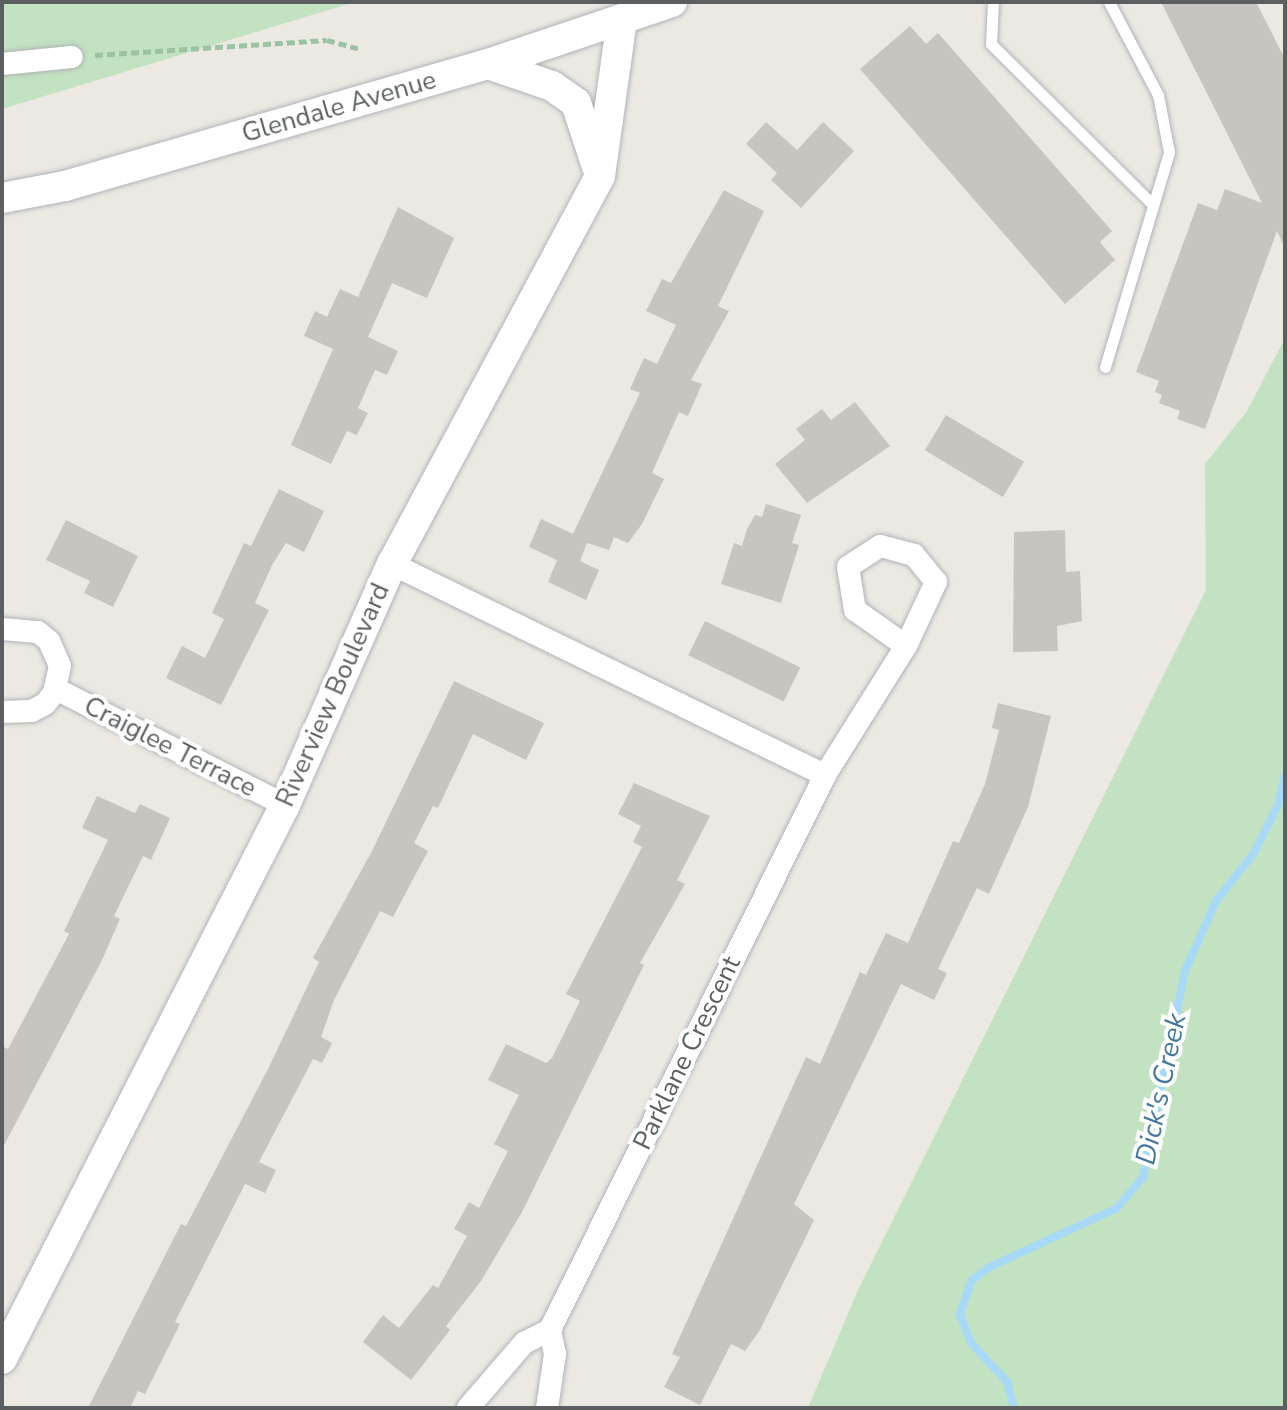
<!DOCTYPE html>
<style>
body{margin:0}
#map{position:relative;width:1287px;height:1410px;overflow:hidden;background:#ece9e3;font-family:"Nunito Sans",sans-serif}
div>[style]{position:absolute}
.green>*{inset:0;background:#c3e2c1}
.stream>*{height:8px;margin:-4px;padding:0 4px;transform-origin:4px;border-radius:4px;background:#a8daf7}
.building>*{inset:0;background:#c8c4bf;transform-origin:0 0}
.path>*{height:5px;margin-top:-2.5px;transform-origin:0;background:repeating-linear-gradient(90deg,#9bc3a3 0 8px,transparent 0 12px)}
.roads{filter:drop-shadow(0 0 2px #b0b3b7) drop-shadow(0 0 2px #b0b3b7)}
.lane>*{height:11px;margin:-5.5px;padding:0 5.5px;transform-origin:5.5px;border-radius:5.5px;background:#fff}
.street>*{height:22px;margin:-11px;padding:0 11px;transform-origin:11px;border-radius:11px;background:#fff}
.secondary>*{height:30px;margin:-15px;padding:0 15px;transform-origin:15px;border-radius:15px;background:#fff}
span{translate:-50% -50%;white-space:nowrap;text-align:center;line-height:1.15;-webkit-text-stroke:8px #fff;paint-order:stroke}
.street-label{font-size:26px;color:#5b5f62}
.water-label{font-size:28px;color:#44779f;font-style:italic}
.frame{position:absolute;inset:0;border:4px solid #5b5f62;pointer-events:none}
</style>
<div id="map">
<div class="green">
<div style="clip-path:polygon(2px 2px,355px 2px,2px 109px)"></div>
<div style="clip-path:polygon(1285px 338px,1285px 1408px,808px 1408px,858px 1290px,1206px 590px,1205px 464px,1247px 411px)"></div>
</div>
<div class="stream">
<div style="left:1014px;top:1408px;width:27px;rotate:-105deg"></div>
<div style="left:1007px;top:1382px;width:53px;rotate:-132.7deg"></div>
<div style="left:971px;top:1343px;width:31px;rotate:-111deg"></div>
<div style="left:960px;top:1314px;width:36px;rotate:-71deg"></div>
<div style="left:972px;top:1280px;width:22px;rotate:-36deg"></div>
<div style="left:990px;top:1267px;width:140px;rotate:-24.9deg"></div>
<div style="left:1117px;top:1208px;width:40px;rotate:-50deg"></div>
<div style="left:1143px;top:1177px;width:210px;rotate:-78.5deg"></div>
<div style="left:1185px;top:971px;width:77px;rotate:-66.1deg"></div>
<div style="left:1216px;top:901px;width:61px;rotate:-51.6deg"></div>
<div style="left:1254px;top:853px;width:54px;rotate:-63.4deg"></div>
<div style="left:1278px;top:805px;width:31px;rotate:-77deg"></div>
</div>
<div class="building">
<div style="clip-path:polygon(1161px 2px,1256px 2px,1285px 59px,1285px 248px,1277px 231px,1205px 429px,1177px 419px,1180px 411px,1159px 403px,1162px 395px,1155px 392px,1159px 381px,1136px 372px,1198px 203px,1217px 210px,1225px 189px,1262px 203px)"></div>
<div style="clip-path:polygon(910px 26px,926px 44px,938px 33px,1112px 231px,1100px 242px,1115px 260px,1065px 304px,860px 69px)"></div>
<div style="clip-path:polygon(766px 122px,797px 150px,823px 122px,854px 151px,801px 208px,771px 180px,777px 173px,746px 144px)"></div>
<div style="clip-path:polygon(724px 190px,764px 211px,718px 306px,729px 311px,691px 380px,702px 384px,688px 416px,679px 412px,652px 473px,664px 479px,642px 524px,628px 543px,614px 537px,609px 550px,587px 543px,580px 561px,599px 570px,586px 600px,548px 582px,557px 560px,529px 547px,541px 519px,573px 534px,640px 393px,630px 389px,644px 358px,657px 364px,676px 325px,646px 311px,662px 279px,671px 283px)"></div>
<div style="clip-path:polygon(398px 207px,454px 238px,427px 298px,392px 283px,368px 337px,398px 351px,387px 375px,375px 370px,358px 408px,368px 413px,357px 435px,347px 431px,331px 464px,291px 445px,333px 349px,304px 336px,315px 311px,327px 317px,340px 289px,358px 297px)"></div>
<div style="clip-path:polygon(855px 402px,890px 446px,807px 503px,775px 464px,805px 440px,796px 429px,822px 409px,831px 420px)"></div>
<div style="left:946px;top:415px;width:91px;height:41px;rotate:31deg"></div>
<div style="clip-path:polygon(279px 489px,324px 511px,304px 552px,286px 543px,272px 565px,255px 603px,269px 610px,221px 705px,166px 678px,182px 646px,205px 658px,224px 619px,212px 613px,244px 543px,251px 546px)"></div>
<div style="clip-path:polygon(766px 504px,801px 515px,792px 543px,799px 545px,781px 603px,721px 584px,734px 543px,742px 546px,747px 529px,755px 515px,762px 517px)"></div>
<div style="clip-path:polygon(66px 520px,138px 556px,113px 607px,84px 593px,90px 581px,46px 560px)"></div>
<div style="clip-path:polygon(1065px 530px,1066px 572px,1080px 571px,1082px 621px,1057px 626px,1058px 651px,1013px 652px,1014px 532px)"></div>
<div style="left:705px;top:621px;width:106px;height:38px;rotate:26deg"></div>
<div style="clip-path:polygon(454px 681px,544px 723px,526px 760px,473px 734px,438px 808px,433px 806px,414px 843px,428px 851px,393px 917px,380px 911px,334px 1000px,321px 1037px,332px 1043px,322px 1063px,313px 1059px,259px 1162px,276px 1170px,265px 1193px,245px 1184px,175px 1322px,180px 1324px,145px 1394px,138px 1391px,130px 1408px,88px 1408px,181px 1224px,186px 1226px,269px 1067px,319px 962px,313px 958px,372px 851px)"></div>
<div style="clip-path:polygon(998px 703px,1051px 716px,1028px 807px,989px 894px,977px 888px,938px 969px,947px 973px,934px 1000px,901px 984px,794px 1204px,814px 1220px,801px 1247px,760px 1330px,745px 1351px,731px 1344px,700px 1405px,664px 1387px,680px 1357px,672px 1354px,806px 1057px,820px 1064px,860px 972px,866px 975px,886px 933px,908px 943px,953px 841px,959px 843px,985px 784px,999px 730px,992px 728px)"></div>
<div style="clip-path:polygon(634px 783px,710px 816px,677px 880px,685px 884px,640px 963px,644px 965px,522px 1212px,481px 1281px,446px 1326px,450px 1330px,411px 1380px,363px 1342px,383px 1315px,399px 1328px,433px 1285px,438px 1288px,467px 1236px,454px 1229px,469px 1202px,479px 1208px,508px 1151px,494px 1144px,519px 1095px,488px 1080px,506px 1044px,546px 1063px,552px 1058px,580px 1001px,566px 994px,642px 847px,633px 842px,641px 826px,618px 814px)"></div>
<div style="clip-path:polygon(97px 796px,135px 813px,140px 804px,170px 818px,151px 860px,143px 856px,114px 916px,120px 919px,102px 960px,2px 1149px,2px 1046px,8px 1049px,69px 934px,64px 931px,108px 840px,82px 828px)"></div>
</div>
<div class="path">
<div style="left:95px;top:55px;width:232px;rotate:-3.7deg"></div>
<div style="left:327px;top:40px;width:34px;rotate:15deg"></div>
</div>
<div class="roads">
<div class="lane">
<div style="left:993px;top:2px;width:42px;rotate:92.7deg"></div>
<div style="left:991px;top:44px;width:228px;rotate:44.8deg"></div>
<div style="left:1105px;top:367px;width:224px;rotate:-73.4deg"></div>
<div style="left:1169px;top:152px;width:58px;rotate:-100.9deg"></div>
<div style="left:1158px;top:95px;width:105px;rotate:-117.8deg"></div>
</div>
<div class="street">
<div style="left:2px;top:64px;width:70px;rotate:-5.7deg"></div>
<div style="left:392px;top:564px;width:482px;rotate:26deg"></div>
<div style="left:2px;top:629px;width:36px;rotate:5deg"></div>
<div style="left:38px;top:632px;width:14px;rotate:39deg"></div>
<div style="left:49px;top:641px;width:27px;rotate:66deg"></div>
<div style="left:60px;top:666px;width:28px;rotate:103deg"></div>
<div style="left:54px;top:693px;width:14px;rotate:129deg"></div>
<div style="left:45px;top:704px;width:15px;rotate:152deg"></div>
<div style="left:32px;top:711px;width:30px;rotate:178deg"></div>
<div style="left:56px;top:689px;width:257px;rotate:26.9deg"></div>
<div style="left:468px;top:1408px;width:86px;rotate:-49.3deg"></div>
<div style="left:524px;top:1343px;width:29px;rotate:-27deg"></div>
<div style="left:550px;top:1330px;width:619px;rotate:-63.64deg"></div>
<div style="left:825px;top:775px;width:152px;rotate:-57.9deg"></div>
<div style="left:906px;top:646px;width:71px;rotate:-64.9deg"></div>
<div style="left:936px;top:582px;width:35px;rotate:-129deg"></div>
<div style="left:914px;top:555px;width:35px;rotate:-165deg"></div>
<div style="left:880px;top:546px;width:38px;rotate:147deg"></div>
<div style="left:848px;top:567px;width:44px;rotate:80.8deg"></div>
<div style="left:855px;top:610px;width:62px;rotate:35.2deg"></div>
<div style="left:547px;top:1408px;width:55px;rotate:-81.6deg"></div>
<div style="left:555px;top:1354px;width:25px;rotate:-102deg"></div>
</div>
<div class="secondary">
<div style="left:488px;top:64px;width:68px;rotate:19deg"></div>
<div style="left:552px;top:86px;width:29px;rotate:35deg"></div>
<div style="left:576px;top:103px;width:67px;rotate:71.8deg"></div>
<div style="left:2px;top:198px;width:64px;rotate:-10.8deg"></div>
<div style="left:65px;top:186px;width:440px;rotate:-16.1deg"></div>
<div style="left:488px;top:64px;width:194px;rotate:-18.6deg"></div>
<div style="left:2px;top:1359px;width:622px;rotate:-62.94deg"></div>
<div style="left:285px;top:805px;width:264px;rotate:-66.1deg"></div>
<div style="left:392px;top:564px;width:440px;rotate:-61.8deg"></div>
<div style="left:600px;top:176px;width:158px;rotate:-82deg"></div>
</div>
</div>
<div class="street-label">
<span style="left:339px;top:107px;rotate:-16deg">Glendale Avenue</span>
<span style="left:333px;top:695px;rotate:-66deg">Riverview Boulevard</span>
<span style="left:170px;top:747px;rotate:27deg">Craiglee Terrace</span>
<span style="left:687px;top:1053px;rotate:-64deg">Parklane Crescent</span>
</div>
<div class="water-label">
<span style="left:1161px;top:1089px;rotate:-78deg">Dick's Creek</span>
</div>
<div class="frame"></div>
</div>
